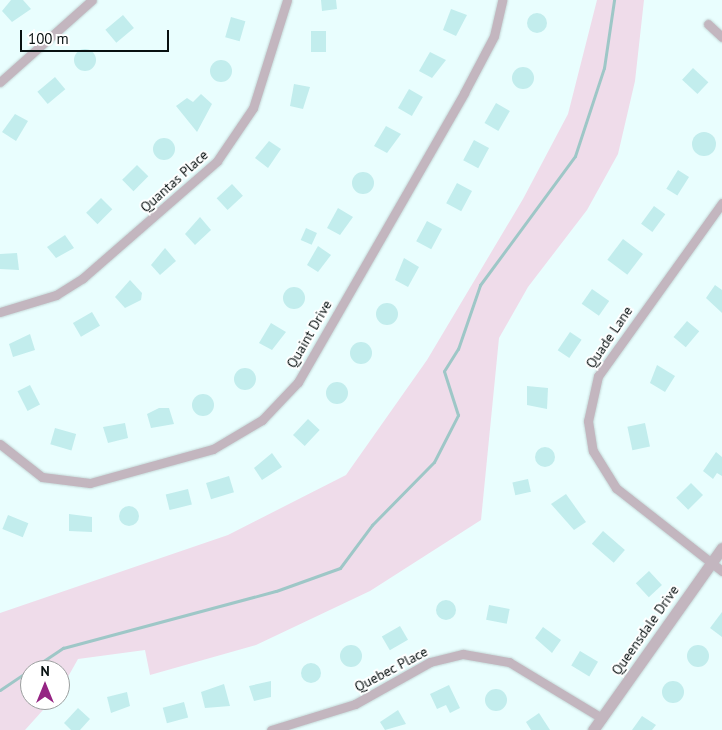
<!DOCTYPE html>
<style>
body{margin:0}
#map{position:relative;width:722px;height:730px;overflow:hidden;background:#e9fefe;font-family:"PT Sans",sans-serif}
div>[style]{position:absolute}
.green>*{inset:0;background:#efdcea}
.stream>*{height:3px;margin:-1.5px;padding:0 1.5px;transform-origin:1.5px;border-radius:1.5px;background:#9ec7c7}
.building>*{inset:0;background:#c2eded;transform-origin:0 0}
.round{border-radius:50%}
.roads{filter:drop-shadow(0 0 1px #c5d8d8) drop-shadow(0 0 1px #c5d8d8)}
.minor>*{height:9px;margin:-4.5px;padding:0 4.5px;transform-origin:4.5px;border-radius:4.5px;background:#c3b6bf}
.tertiary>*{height:11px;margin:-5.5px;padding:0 5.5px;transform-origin:5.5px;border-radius:5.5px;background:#c3b6bf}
span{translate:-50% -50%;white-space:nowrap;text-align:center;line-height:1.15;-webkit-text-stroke:4px #fff;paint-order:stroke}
.street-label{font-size:14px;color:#081111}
.north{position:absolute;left:20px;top:660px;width:50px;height:50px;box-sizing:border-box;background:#fff;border:1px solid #9ca0a0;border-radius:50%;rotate:0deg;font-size:14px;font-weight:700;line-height:20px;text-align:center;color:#081111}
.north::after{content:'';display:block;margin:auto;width:18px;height:22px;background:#952483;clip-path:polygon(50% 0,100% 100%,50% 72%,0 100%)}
.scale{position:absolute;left:20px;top:30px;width:149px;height:22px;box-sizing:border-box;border:2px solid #081111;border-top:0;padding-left:6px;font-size:15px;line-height:18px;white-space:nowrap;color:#081111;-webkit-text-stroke:4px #fff;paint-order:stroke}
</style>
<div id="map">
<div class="green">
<div style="clip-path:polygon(597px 0,644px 0,635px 81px,618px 154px,587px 210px,528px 287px,499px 338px,481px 520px,370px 591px,256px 645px,150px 675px,145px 650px,78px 659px,60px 691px,60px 670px,30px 670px,30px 700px,52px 700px,25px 730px,0 730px,0 613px,228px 535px,346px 475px,427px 360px,523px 199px,568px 114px)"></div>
</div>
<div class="stream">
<div style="left:30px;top:670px;width:40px;rotate:-34deg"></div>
<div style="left:63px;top:648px;width:220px;rotate:-15deg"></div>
<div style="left:276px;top:591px;width:68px;rotate:-19.8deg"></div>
<div style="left:340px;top:568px;width:54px;rotate:-53.3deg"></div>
<div style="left:372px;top:525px;width:88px;rotate:-45.5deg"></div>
<div style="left:434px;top:462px;width:53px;rotate:-62.9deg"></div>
<div style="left:458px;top:415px;width:46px;rotate:-107.7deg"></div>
<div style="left:444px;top:371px;width:26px;rotate:-58deg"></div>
<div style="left:458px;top:349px;width:68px;rotate:-71deg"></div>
<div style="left:480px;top:285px;width:160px;rotate:-53.6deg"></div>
<div style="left:575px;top:156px;width:93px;rotate:-71.8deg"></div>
<div style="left:604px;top:68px;width:69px;rotate:-81.6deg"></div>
<div style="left:0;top:690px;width:36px;rotate:-34deg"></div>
</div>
<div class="building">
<div style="clip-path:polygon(11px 0,23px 0,31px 9px,12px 22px,2px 11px)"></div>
<div style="clip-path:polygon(321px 0,336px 0,337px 9px,322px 11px)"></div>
<div style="clip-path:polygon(451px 9px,467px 15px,456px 36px,443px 30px)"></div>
<div class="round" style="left:527px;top:13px;width:20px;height:20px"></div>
<div style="left:123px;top:15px;width:17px;height:23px;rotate:50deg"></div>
<div style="left:231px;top:17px;width:15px;height:21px;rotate:16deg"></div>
<div style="left:311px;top:31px;width:15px;height:21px"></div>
<div class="round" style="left:74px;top:49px;width:22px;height:22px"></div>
<div style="clip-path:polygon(430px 52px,446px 60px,432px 78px,419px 71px)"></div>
<div class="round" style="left:210px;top:60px;width:22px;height:22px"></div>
<div class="round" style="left:512px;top:67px;width:22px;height:22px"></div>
<div style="left:693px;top:68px;width:21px;height:16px;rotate:43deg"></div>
<div style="left:55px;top:77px;width:16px;height:23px;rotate:50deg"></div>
<div style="clip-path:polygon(294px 84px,310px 87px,303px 109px,290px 106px)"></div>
<div style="left:409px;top:89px;width:16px;height:22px;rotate:30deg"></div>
<div style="clip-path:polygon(201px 94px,212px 104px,197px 132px,176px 106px,187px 98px,193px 102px)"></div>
<div style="left:496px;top:103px;width:16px;height:23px;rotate:30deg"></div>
<div style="clip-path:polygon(15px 114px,28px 121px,16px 141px,2px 132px)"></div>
<div style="clip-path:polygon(386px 126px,401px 134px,387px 153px,374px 146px)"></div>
<div class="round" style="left:692px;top:132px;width:24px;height:24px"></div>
<div class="round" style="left:153px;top:138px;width:22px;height:22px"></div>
<div style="left:474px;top:140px;width:17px;height:23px;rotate:28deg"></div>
<div style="clip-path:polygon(269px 141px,281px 149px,268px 168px,255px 158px)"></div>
<div style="left:137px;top:165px;width:16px;height:21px;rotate:45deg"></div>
<div style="left:678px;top:170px;width:13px;height:22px;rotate:32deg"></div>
<div class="round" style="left:352px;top:172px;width:22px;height:22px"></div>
<div style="left:457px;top:183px;width:17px;height:23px;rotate:28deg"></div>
<div style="left:232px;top:184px;width:16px;height:21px;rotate:47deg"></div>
<div style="left:101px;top:198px;width:16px;height:21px;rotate:45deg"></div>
<div style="left:654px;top:206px;width:14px;height:22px;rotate:36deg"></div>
<div style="clip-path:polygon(338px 208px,353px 217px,340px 235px,327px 228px)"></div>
<div style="clip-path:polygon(200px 217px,211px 230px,195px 245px,185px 234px)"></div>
<div style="left:427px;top:221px;width:17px;height:23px;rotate:28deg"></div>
<div style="left:306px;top:228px;width:12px;height:13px;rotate:24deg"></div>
<div style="clip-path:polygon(65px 235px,74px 248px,56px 258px,47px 247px)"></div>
<div style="left:623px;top:239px;width:25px;height:26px;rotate:37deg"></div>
<div style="clip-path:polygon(318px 246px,331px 255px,318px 272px,307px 265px)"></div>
<div style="clip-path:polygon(165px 248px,176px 261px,160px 275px,151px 265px)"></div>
<div style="clip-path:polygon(17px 253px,19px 270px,0 269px,0 254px)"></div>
<div style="clip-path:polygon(404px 258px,419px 267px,408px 287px,395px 280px)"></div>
<div style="clip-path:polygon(130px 280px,142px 293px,141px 300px,125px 308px,115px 297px)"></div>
<div style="clip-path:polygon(715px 285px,722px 290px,722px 313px,706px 298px)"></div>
<div class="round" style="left:283px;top:287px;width:22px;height:22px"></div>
<div style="left:592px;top:289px;width:21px;height:18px;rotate:35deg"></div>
<div class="round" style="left:376px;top:303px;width:22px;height:22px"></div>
<div style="left:92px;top:312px;width:16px;height:22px;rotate:60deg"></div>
<div style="left:687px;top:321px;width:16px;height:21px;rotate:40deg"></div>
<div style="clip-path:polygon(271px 323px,286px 332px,272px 350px,259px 343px)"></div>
<div style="left:570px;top:332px;width:14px;height:22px;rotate:34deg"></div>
<div style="clip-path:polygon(30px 334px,35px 350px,13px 357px,9px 344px)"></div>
<div class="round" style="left:350px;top:342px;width:22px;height:22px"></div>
<div style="clip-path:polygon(657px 365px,675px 376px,665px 392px,650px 383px)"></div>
<div class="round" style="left:234px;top:368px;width:22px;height:22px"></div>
<div class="round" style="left:326px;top:382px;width:22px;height:22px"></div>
<div style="left:30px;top:385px;width:22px;height:14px;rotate:63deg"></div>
<div style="clip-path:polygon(527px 386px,548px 388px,547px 409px,527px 405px)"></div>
<div class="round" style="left:192px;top:394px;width:22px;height:22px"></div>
<div style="clip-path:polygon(159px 408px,169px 408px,174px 424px,151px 428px,147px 414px)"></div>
<div style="left:308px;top:419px;width:16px;height:22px;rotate:43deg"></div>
<div style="clip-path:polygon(125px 423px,128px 438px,108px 443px,103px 427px)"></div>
<div style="left:645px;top:423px;width:24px;height:18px;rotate:78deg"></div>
<div style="left:55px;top:428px;width:22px;height:17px;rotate:16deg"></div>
<div class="round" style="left:535px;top:447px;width:20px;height:20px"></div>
<div style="clip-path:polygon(716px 452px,722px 457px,722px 476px,717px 473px,713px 479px,703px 471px)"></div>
<div style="clip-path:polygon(272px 453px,282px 467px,262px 480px,254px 468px)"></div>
<div style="left:229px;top:476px;width:17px;height:24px;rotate:73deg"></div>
<div style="left:528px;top:479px;width:13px;height:16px;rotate:77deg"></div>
<div style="left:691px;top:483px;width:17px;height:21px;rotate:45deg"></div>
<div style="left:188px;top:489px;width:16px;height:23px;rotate:76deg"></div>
<div style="clip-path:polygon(566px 494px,586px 522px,574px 530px,551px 504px)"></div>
<div class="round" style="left:119px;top:506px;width:20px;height:20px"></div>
<div style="clip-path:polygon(69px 514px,92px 517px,92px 532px,69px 531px)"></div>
<div style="left:8px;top:515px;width:22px;height:15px;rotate:22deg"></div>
<div style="left:603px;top:531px;width:29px;height:17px;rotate:41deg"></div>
<div style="left:649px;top:571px;width:19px;height:18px;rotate:47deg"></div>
<div class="round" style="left:436px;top:600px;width:20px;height:20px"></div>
<div style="left:489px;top:605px;width:21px;height:15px;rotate:11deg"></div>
<div style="clip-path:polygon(722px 612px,722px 637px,710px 628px)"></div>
<div style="left:400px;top:626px;width:16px;height:21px;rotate:60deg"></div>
<div style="clip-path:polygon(543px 627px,561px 640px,552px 653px,535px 638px)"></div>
<div class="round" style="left:687px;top:645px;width:22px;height:22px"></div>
<div class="round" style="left:340px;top:645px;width:22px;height:22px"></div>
<div style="left:580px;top:651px;width:21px;height:17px;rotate:31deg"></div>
<div class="round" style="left:301px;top:663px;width:20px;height:20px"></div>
<div style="clip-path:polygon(271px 681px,271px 697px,254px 701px,249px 686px)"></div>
<div class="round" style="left:662px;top:681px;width:22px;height:22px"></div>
<div style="clip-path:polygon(224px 684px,230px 706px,205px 708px,201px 692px)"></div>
<div style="clip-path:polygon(449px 685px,460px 708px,450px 713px,446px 705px,437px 709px,430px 694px)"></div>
<div class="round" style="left:485px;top:689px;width:22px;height:22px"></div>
<div style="clip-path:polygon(127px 692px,130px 706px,111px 713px,107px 697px)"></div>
<div style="left:184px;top:702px;width:16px;height:22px;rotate:75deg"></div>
<div style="clip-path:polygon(78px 708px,90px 719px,80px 730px,71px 730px,64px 723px)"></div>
<div style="clip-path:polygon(398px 710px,406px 724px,385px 730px,380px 722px)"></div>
<div style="clip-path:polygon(539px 713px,550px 730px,531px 730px,526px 722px)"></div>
<div style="clip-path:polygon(642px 716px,656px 725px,652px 730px,632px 730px)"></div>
</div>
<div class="roads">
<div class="minor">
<div style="left:708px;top:24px;width:19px;rotate:43deg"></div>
<div style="left:0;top:82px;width:123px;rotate:-41.7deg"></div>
<div style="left:722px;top:203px;width:213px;rotate:125.6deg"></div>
<div style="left:598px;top:376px;width:46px;rotate:102.5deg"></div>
<div style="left:588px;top:421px;width:30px;rotate:81deg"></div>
<div style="left:593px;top:451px;width:44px;rotate:58.1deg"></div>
<div style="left:616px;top:488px;width:135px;rotate:38.1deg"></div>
<div style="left:0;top:312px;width:59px;rotate:-16.9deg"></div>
<div style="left:56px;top:295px;width:32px;rotate:-32deg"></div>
<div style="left:83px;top:278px;width:178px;rotate:-41.1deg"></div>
<div style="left:217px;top:161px;width:64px;rotate:-55.8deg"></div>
<div style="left:253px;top:108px;width:113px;rotate:-72.5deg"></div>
<div style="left:0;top:444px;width:53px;rotate:38.2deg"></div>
<div style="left:42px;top:477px;width:48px;rotate:7.1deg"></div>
<div style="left:90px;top:483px;width:128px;rotate:-15.5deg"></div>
<div style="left:213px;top:449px;width:57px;rotate:-30.6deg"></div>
<div style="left:262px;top:420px;width:52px;rotate:-46.5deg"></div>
<div style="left:298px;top:382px;width:333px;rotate:-60.1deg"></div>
<div style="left:464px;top:93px;width:64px;rotate:-62.2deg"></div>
<div style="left:494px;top:36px;width:37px;rotate:-77deg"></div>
<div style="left:271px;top:730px;width:88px;rotate:-17.2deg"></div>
<div style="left:355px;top:704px;width:86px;rotate:-29.2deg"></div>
<div style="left:430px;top:662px;width:34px;rotate:-14deg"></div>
<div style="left:463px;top:654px;width:47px;rotate:9.9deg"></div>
<div style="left:509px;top:662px;width:109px;rotate:31.1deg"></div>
</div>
<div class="tertiary">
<div style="left:593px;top:730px;width:223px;rotate:-54.7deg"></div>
</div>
</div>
<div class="street-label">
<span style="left:174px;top:181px;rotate:-42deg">Quantas Place</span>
<span style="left:309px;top:334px;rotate:-60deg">Quaint Drive</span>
<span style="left:609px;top:337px;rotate:-56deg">Quade Lane</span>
<span style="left:645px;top:630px;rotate:-55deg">Queensdale Drive</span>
<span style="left:391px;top:669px;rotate:-28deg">Quebec Place</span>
</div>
<div class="north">N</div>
<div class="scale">100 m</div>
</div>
